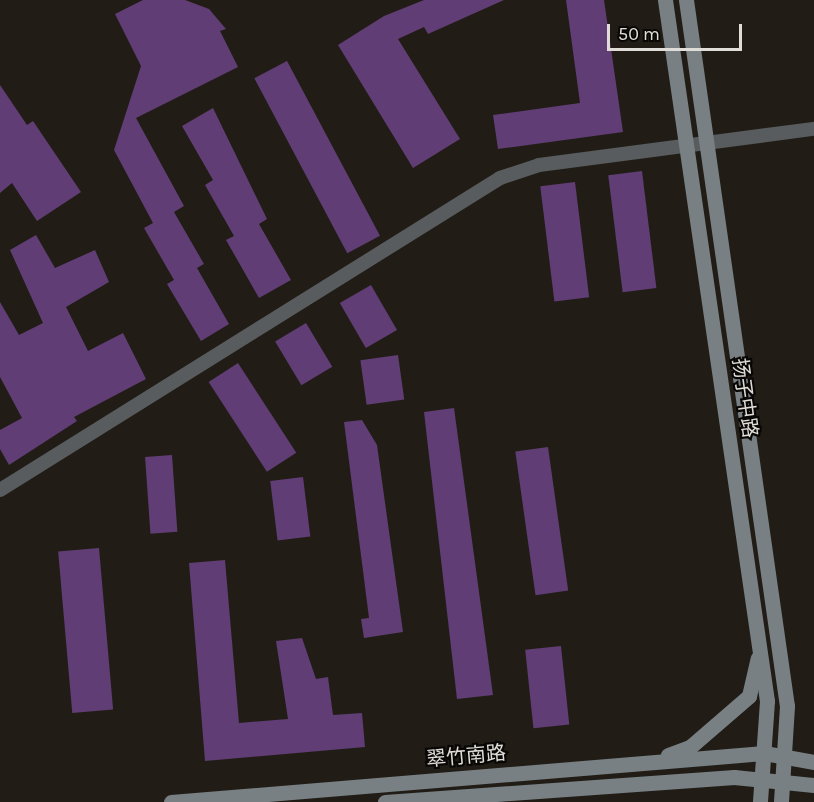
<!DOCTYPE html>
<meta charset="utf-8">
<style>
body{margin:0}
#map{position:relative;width:814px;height:802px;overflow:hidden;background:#211d16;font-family:Karla,"Noto Sans SC",sans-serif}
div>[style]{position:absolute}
.building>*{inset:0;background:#603d74;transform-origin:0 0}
.street>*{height:14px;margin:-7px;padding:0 7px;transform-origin:7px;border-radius:7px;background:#585c5e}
.secondary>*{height:15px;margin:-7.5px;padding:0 7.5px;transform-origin:7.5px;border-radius:7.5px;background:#798084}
span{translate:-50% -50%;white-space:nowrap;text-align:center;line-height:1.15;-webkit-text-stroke:4.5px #090705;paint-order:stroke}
.street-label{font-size:20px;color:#e0ddd9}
.scale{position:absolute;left:607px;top:24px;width:135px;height:27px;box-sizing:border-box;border:3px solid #e0ddd9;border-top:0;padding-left:8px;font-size:18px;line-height:21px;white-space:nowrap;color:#e0ddd9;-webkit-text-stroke:4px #090705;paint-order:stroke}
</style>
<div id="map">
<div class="building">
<div style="clip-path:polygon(143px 0,185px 0,209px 9px,226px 29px,220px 31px,238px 67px,136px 118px,184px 206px,174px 212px,204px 264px,197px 268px,229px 324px,201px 341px,167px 284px,174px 280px,144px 228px,153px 223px,114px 150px,141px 66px,115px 14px)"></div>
<div style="clip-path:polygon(424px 0,504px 0,428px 34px,424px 27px,398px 39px,460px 139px,413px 168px,338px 45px,384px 16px)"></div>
<div style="clip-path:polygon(566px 0,604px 0,623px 132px,498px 149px,493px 115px,580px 103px)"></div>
<div style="left:287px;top:61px;width:198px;height:37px;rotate:62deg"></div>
<div style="clip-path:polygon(0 85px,27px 125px,33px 121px,81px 192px,37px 221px,12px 183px,0 193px)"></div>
<div style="clip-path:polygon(213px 108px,267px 219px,259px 224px,291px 280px,259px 298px,226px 240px,234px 236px,205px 185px,213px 180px,182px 126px)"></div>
<div style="left:642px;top:171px;width:118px;height:34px;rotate:83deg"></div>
<div style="left:575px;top:182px;width:116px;height:35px;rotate:83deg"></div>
<div style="clip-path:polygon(36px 235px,55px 268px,95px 250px,109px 282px,66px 307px,88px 351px,123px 333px,146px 379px,74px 417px,77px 421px,9px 465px,0 449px,0 430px,22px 418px,0 377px,0 302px,19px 335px,43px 323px,10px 250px)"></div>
<div style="left:371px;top:285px;width:52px;height:36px;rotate:60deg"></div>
<div style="left:306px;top:323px;width:51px;height:36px;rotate:59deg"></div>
<div style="left:398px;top:355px;width:45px;height:38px;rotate:82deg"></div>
<div style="left:238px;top:363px;width:107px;height:35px;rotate:57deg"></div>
<div style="clip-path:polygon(454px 408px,493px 695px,457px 699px,424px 412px)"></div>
<div style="clip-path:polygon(362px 420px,377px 445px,403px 632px,364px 638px,361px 619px,369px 618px,344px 422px)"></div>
<div style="left:548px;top:447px;width:145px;height:33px;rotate:82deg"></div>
<div style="left:172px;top:455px;width:77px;height:27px;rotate:86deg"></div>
<div style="left:303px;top:477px;width:60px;height:33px;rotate:83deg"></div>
<div style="left:99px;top:548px;width:162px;height:41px;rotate:85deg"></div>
<div style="clip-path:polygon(225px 560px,239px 723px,288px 719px,276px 641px,302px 638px,316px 679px,328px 677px,333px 715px,362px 713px,365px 747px,205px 761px,189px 563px)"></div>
<div style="left:561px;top:646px;width:79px;height:36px;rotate:84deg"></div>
</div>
<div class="street">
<div style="left:0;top:490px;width:589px;rotate:-31.96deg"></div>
<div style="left:500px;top:178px;width:41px;rotate:-18.4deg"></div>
<div style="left:539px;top:165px;width:277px;rotate:-7.5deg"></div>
</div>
<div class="secondary">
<div style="left:665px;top:0;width:708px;rotate:81.72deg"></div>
<div style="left:767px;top:701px;width:101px;rotate:94deg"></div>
<div style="left:686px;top:0;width:713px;rotate:81.86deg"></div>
<div style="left:787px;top:706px;width:96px;rotate:93.6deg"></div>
<div style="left:668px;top:755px;width:23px;rotate:-20deg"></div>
<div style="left:690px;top:747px;width:78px;rotate:-40.8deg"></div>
<div style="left:749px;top:696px;width:39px;rotate:-77deg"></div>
<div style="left:171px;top:802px;width:595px;rotate:-4.72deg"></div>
<div style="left:764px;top:753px;width:51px;rotate:10.2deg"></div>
<div style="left:385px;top:802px;width:350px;rotate:-4.1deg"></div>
<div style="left:734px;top:777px;width:80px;rotate:5.7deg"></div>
</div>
<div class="street-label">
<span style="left:745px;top:398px;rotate:82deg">扬子中路</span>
<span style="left:466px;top:756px;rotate:-5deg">翠竹南路</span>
</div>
<div class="scale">50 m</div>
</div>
